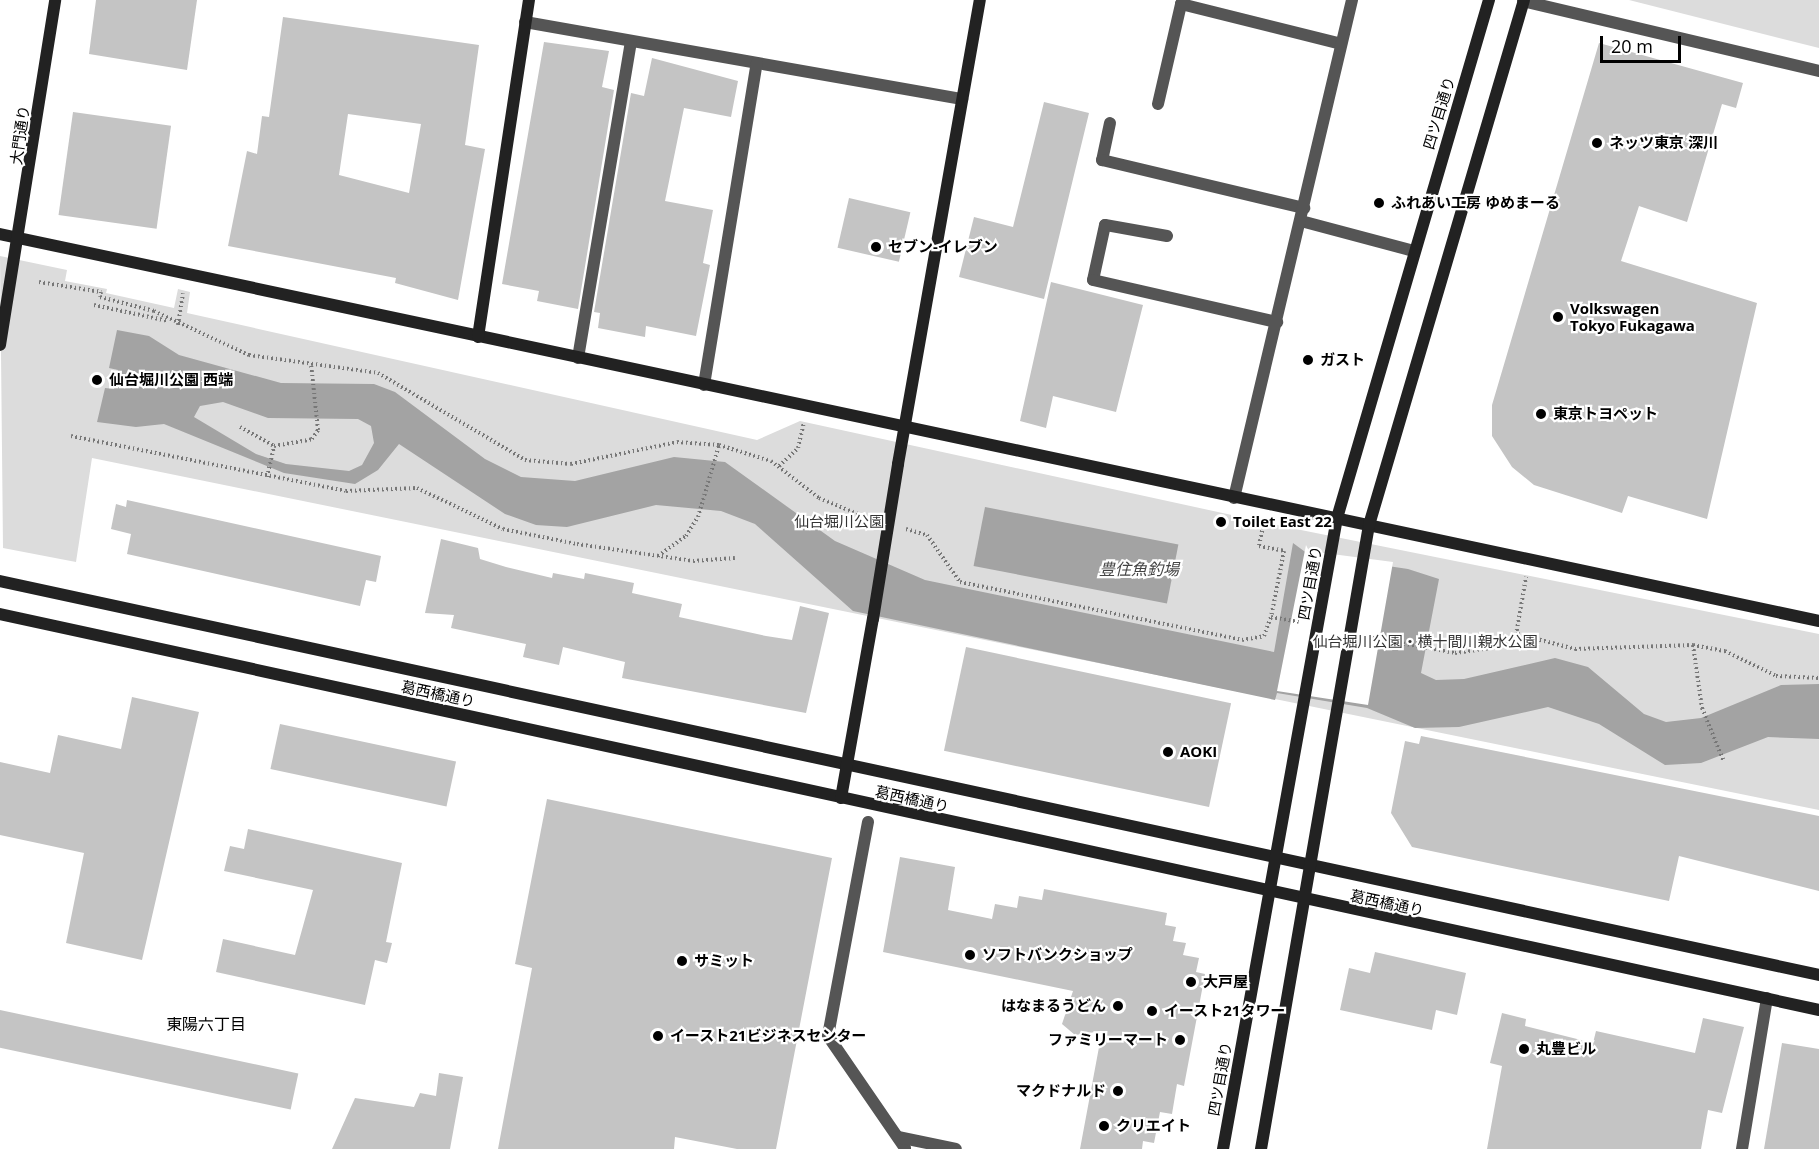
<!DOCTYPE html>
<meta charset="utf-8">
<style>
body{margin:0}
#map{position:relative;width:1819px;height:1149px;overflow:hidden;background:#fff;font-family:"Open Sans","Noto Sans JP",sans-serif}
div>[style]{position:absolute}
.green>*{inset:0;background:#dcdcdc}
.water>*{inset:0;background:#a3a3a3;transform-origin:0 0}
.pier>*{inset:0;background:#fff}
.building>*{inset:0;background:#c4c4c4;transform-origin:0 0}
.path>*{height:4px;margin-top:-2px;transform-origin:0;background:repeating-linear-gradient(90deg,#777 0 1.5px,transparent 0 4.5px)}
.lane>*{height:12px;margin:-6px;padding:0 6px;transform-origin:6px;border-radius:6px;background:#555}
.street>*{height:12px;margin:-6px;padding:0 6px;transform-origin:6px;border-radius:6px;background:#555}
.secondary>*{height:12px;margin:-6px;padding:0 6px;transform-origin:6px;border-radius:6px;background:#222}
.secondary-bridge>*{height:12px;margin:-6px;padding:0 6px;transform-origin:6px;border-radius:6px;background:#222}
.dots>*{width:16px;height:16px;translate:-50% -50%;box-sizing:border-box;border:3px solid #fff;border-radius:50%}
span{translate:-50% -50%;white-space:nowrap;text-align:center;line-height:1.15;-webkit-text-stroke:4.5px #fff;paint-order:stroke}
.street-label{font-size:15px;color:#000}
.poi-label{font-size:15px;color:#000;font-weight:700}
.left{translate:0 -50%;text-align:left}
.right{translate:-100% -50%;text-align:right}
.park-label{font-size:15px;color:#333}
.water-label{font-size:16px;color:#444;font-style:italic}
.neighbourhood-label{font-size:16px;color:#000}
.scale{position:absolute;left:1600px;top:36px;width:81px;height:27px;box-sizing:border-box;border:3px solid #000;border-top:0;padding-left:8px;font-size:18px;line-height:21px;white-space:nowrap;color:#000;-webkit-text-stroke:4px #fff;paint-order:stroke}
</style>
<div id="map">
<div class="green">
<div style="clip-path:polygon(1629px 0,1819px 0,1819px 48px)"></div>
<div style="clip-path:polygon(0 256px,67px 270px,65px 281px,107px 289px,106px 293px,174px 308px,178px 289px,190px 292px,187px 313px,757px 440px,800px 421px,1296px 529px,1819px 634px,1819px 810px,92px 458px,76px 562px,3px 548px)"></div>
</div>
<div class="water">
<div style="clip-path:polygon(evenodd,117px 330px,149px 336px,179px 355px,281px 383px,374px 384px,395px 392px,485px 459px,521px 477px,575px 481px,674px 457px,725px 462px,835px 541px,925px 580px,1274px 652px,1293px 543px,1308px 554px,1408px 569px,1439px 579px,1421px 673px,1436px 680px,1464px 679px,1555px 658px,1588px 667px,1644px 714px,1666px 722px,1701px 718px,1781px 685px,1819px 684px,1819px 739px,1768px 737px,1701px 763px,1665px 765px,1599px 724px,1548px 707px,1459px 727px,1415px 728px,1367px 708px,1277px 693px,1275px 700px,853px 611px,755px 524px,721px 511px,656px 505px,567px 527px,536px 525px,505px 514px,399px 444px,378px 470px,355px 484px,284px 473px,164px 424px,136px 427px,97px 422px,105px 388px,114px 389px,118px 370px,109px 368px,117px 330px,223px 402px,268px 418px,358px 419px,371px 426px,374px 443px,362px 465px,349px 471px,286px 464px,256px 454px,194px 417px,200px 406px,223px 402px)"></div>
<div style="left:985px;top:507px;width:197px;height:60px;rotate:11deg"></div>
</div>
<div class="pier">
<div style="clip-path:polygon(1306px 545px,1309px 551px,1393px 562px,1368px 705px,1277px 691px)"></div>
</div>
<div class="building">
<div style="clip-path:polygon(96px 0,197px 0,187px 70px,89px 54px)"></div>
<div style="clip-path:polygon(evenodd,283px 17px,479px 45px,465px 145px,485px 149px,458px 300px,395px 283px,396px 278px,228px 246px,247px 151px,257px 154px,262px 116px,269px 117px,283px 17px,348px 114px,421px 124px,409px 193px,339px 175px,348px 114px)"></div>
<div style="clip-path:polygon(544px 42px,609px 51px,602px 87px,614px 90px,578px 309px,537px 301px,539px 291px,502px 284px)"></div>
<div style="clip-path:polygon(1599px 43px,1743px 83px,1736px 108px,1722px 104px,1687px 222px,1639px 206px,1621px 261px,1757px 303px,1707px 519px,1628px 496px,1622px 513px,1534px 485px,1512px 467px,1492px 436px,1492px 405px)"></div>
<div style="clip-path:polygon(652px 58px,738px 81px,731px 117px,684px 108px,665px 201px,713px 210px,703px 263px,710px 265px,696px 336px,646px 326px,645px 337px,598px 328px,600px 313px,594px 312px,631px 93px,644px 96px)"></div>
<div style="clip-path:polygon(1044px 102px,1089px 113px,1044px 299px,959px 277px,974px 217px,1013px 227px)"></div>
<div style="left:73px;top:112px;width:99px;height:104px;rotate:8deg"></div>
<div style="left:849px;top:198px;width:63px;height:51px;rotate:13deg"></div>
<div style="clip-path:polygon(1051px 282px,1143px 305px,1116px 412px,1053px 396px,1046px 428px,1020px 421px)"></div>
<div style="clip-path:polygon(127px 500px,381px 556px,376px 582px,366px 580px,360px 606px,127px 554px,131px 534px,111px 529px,116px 504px,126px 507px)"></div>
<div style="clip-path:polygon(441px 539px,478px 548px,480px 559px,506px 567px,552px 578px,553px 573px,584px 579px,585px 573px,634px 583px,632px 593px,682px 604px,679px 617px,766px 636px,792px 640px,800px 606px,829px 613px,806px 713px,622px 678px,625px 662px,563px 647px,559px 665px,523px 657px,526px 644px,451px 628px,454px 615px,425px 613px)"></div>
<div style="left:966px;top:647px;width:271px;height:106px;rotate:12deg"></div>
<div style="clip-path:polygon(132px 697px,199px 712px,142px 960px,66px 943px,84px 853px,0 835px,0 762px,50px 773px,58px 735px,121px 749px)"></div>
<div style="left:280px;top:724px;width:180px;height:46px;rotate:12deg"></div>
<div style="clip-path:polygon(1421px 736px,1819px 816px,1819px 891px,1679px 856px,1669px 901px,1412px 847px,1391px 813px,1405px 741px,1419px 744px)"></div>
<div style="clip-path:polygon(547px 799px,832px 858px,776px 1149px,737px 1149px,675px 1137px,674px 1149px,498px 1149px,532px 968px,515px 964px)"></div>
<div style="clip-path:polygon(248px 829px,402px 863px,386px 942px,392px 943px,387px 963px,375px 960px,365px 1005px,216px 972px,223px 939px,295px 955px,313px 890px,224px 871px,230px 846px,244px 849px)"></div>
<div style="clip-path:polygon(900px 857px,955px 867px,948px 910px,992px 919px,995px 904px,1017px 908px,1019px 896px,1042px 900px,1044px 889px,1167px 913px,1165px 925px,1176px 927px,1173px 941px,1186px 943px,1183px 955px,1199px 958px,1196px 972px,1205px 974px,1184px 1086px,1177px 1084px,1172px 1114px,1160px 1112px,1154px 1143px,1143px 1141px,1142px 1149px,1080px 1149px,1102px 1031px,1075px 1035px,1062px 1024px,1073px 991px,883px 952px)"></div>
<div style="clip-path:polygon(1375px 952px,1466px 973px,1457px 1015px,1436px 1010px,1432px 1030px,1340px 1010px,1349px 968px,1370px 973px)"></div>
<div style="left:0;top:1010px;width:305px;height:37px;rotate:12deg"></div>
<div style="clip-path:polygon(1502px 1013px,1526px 1019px,1525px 1026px,1593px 1043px,1596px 1031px,1695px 1053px,1703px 1018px,1744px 1027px,1722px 1113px,1708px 1110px,1701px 1149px,1487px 1149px,1502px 1066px,1490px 1063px)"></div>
<div style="clip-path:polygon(1782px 1043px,1819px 1049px,1819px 1149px,1764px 1149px)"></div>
<div style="clip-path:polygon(439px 1073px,463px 1077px,450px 1149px,332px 1149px,355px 1098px,414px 1107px,420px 1093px,436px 1096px)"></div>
</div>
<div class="path">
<div style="left:39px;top:282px;width:63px;rotate:9.2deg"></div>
<div style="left:101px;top:292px;width:5px;rotate:101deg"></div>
<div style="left:100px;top:297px;width:56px;rotate:14.5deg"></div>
<div style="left:154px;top:311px;width:105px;rotate:24.9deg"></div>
<div style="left:249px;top:355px;width:130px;rotate:7.9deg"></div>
<div style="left:378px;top:373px;width:171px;rotate:30.6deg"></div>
<div style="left:525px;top:460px;width:46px;rotate:5deg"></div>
<div style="left:571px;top:464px;width:108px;rotate:-11.7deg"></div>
<div style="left:677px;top:442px;width:42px;rotate:4.1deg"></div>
<div style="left:719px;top:445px;width:54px;rotate:17.1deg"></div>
<div style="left:771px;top:461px;width:61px;rotate:37.6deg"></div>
<div style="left:819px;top:498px;width:55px;rotate:22.4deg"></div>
<div style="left:94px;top:305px;width:76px;rotate:12.2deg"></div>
<div style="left:178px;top:325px;width:32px;rotate:-81deg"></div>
<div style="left:240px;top:427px;width:39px;rotate:29deg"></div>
<div style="left:274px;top:446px;width:39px;rotate:-10deg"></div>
<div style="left:312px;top:439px;width:11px;rotate:-56deg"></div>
<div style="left:318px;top:430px;width:67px;rotate:-96deg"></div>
<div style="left:71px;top:436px;width:280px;rotate:11.3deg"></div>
<div style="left:346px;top:491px;width:71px;rotate:-2.4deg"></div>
<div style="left:417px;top:488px;width:95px;rotate:25.5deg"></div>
<div style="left:503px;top:529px;width:76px;rotate:11.5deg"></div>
<div style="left:577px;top:544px;width:117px;rotate:8.3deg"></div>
<div style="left:693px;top:561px;width:42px;rotate:-4.1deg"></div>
<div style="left:779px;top:466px;width:26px;rotate:-43deg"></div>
<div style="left:798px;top:448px;width:26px;rotate:-77deg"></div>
<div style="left:267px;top:477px;width:32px;rotate:-77deg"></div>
<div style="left:1264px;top:522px;width:25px;rotate:102deg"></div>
<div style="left:1259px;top:546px;width:25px;rotate:11deg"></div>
<div style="left:1284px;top:551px;width:67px;rotate:101.1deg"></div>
<div style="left:906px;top:529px;width:22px;rotate:16deg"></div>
<div style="left:927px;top:535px;width:57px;rotate:54.9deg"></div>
<div style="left:960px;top:582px;width:288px;rotate:11.6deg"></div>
<div style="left:1242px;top:640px;width:22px;rotate:-10deg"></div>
<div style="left:1264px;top:636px;width:20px;rotate:-70deg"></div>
<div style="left:1271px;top:617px;width:28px;rotate:10deg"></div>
<div style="left:658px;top:556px;width:34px;rotate:-36deg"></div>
<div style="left:686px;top:536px;width:22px;rotate:-58deg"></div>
<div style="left:698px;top:517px;width:75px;rotate:-73.7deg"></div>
<div style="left:1516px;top:635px;width:59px;rotate:-80.2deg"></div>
<div style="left:1368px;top:637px;width:88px;rotate:10.4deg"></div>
<div style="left:1455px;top:653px;width:34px;rotate:-8deg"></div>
<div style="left:1489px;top:648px;width:32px;rotate:-26deg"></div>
<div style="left:1518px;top:634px;width:59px;rotate:14.7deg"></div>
<div style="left:1575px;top:649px;width:118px;rotate:-1.9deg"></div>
<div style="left:1693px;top:645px;width:33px;rotate:11deg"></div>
<div style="left:1725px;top:651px;width:57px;rotate:26.1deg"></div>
<div style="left:1776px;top:676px;width:43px;rotate:2.7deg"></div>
<div style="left:1693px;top:645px;width:64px;rotate:81.9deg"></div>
<div style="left:1702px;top:708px;width:58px;rotate:67.8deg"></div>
</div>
<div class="lane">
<div style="left:1158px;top:104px;width:103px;rotate:-77deg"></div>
<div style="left:1181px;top:4px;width:165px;rotate:14deg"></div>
<div style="left:1110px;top:123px;width:38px;rotate:102deg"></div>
<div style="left:1102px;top:160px;width:208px;rotate:13.4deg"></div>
<div style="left:1167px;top:236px;width:63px;rotate:-169.9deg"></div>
<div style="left:1105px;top:225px;width:56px;rotate:102.3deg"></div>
<div style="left:1093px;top:280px;width:189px;rotate:12.9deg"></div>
</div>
<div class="street">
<div style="left:1523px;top:1px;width:304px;rotate:13.3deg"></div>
<div style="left:525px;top:22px;width:444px;rotate:10deg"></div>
<div style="left:1301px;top:221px;width:117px;rotate:14.9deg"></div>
<div style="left:578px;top:358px;width:321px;rotate:-80.5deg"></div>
<div style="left:704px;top:385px;width:326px;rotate:-80.7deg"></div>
<div style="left:1234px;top:498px;width:512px;rotate:-76.67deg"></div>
<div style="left:868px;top:822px;width:218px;rotate:100.6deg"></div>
<div style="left:828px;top:1036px;width:136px;rotate:55.5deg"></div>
<div style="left:898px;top:1137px;width:59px;rotate:11.7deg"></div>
<div style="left:1742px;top:1149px;width:153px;rotate:-80.6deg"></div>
</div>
<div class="secondary">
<div style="left:0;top:234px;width:1860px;rotate:12.01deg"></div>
<div style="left:478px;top:337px;width:341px;rotate:-81.4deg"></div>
<div style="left:0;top:345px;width:349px;rotate:-80.9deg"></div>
<div style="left:898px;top:464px;width:471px;rotate:-80deg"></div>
<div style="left:0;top:581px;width:1861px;rotate:12.22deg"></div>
<div style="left:0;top:614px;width:1862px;rotate:12.28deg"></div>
<div style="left:841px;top:798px;width:182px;rotate:-79.9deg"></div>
<div style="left:1223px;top:1149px;width:641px;rotate:-79.76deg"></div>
<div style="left:1337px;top:518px;width:540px;rotate:-73.65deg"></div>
<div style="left:1261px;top:1149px;width:633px;rotate:-80.18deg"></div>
<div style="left:1369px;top:525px;width:547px;rotate:-73.55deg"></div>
</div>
<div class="secondary-bridge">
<div style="left:873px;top:619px;width:157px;rotate:-80.8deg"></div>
</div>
<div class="dots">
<div style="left:1597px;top:143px;background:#000"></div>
<div style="left:1379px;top:203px;background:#000"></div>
<div style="left:876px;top:247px;background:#000"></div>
<div style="left:1558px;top:317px;background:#000"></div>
<div style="left:1308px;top:360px;background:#000"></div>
<div style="left:97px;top:380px;background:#000"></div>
<div style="left:1541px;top:414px;background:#000"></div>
<div style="left:1221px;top:522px;background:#000"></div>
<div style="left:1168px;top:752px;background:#000"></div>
<div style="left:970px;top:955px;background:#000"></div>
<div style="left:682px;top:961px;background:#000"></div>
<div style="left:1191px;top:982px;background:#000"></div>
<div style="left:1118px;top:1006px;background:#000"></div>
<div style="left:1152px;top:1011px;background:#000"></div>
<div style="left:658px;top:1036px;background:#000"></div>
<div style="left:1180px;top:1040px;background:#000"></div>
<div style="left:1524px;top:1049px;background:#000"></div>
<div style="left:1118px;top:1091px;background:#000"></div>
<div style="left:1104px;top:1126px;background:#000"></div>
</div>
<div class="street-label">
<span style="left:1439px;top:113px;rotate:-73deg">四ツ目通り</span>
<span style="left:20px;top:135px;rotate:-82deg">大門通り</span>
<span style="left:1310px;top:583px;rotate:-80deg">四ツ目通り</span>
<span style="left:438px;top:694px;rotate:12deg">葛西橋通り</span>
<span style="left:912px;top:799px;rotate:12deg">葛西橋通り</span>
<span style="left:1387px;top:903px;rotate:12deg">葛西橋通り</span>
<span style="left:1220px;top:1079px;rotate:-80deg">四ツ目通り</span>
</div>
<div class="poi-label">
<span class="left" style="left:1609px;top:143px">ネッツ東京 深川</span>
<span class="left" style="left:1391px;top:203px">ふれあい工房 ゆめまーる</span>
<span class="left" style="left:888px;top:247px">セブン-イレブン</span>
<span class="left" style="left:1570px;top:317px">Volkswagen<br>Tokyo Fukagawa</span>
<span class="left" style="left:1320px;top:360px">ガスト</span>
<span class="left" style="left:109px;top:380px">仙台堀川公園 西端</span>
<span class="left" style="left:1553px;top:414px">東京トヨペット</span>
<span class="left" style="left:1233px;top:522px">Toilet East 22</span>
<span class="left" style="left:1180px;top:752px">AOKI</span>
<span class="left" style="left:982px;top:955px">ソフトバンクショップ</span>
<span class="left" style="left:694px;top:961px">サミット</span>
<span class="left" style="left:1203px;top:982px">大戸屋</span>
<span class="right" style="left:1106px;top:1006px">はなまるうどん</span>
<span class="left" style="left:1164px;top:1011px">イースト21タワー</span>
<span class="left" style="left:670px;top:1036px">イースト21ビジネスセンター</span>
<span class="right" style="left:1168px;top:1040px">ファミリーマート</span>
<span class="left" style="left:1536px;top:1049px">丸豊ビル</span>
<span class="right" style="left:1106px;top:1091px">マクドナルド</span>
<span class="left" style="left:1116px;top:1126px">クリエイト</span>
</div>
<div class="park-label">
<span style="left:839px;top:522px">仙台堀川公園</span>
<span style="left:1425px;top:642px">仙台堀川公園・横十間川親水公園</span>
</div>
<div class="water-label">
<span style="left:1139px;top:569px">豊住魚釣場</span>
</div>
<div class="neighbourhood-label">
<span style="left:206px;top:1024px">東陽六丁目</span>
</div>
<div class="scale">20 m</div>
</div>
